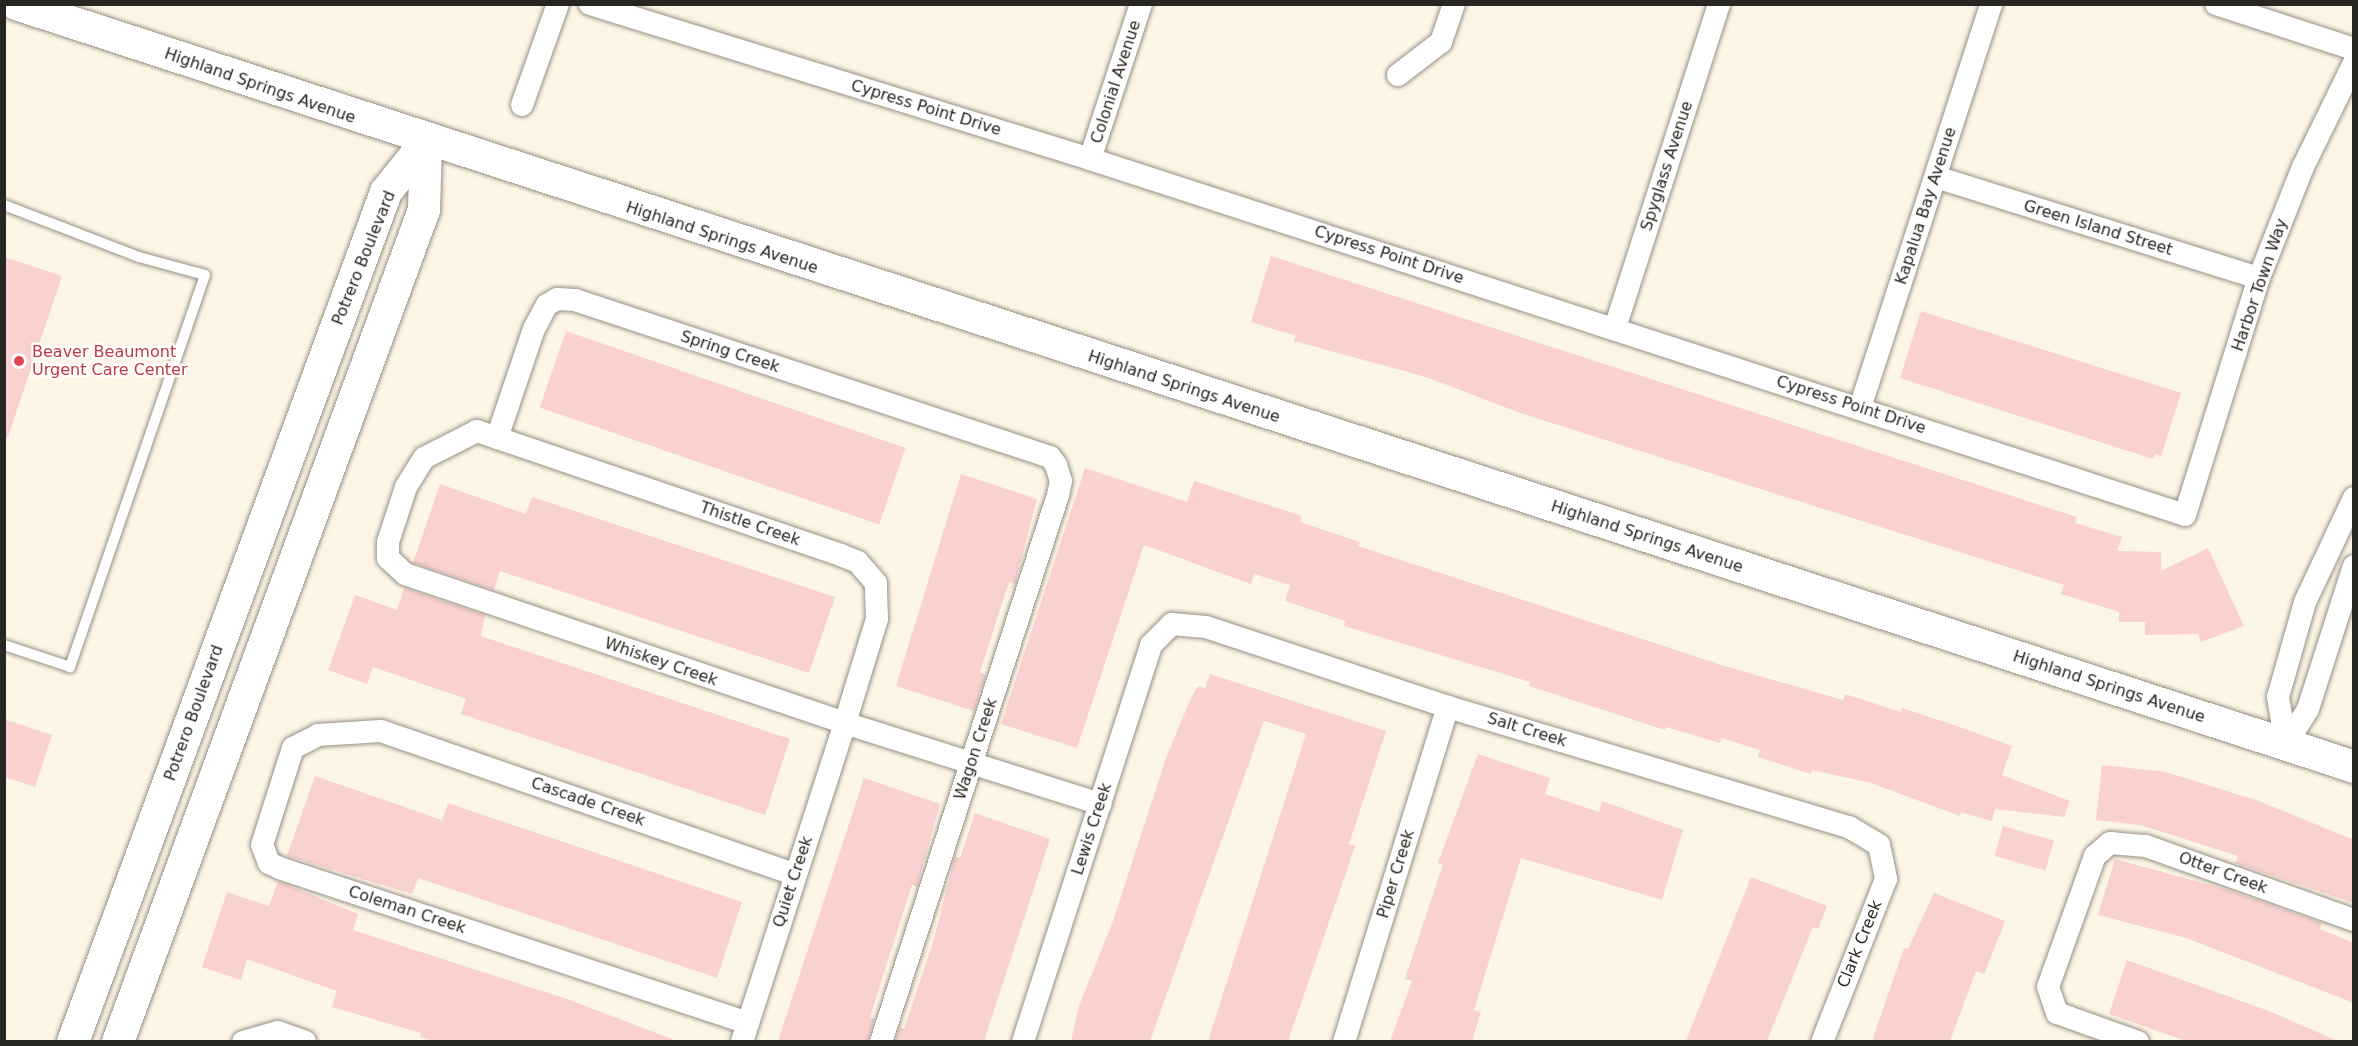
<!DOCTYPE html>
<style>
body{margin:0}
#map{position:relative;width:2358px;height:1046px;overflow:hidden;background:#fdf6e7;font-family:"DejaVu Sans",sans-serif}
div>[style]{position:absolute}
.building>*{inset:0;background:#f9d1d0;transform-origin:0 0}
.roads{filter:drop-shadow(0 0 2px #979083) drop-shadow(0 0 2px #979083)}
.lane>*{height:10px;margin:-5px;padding:0 5px;transform-origin:5px;border-radius:5px;background:#fff}
.street>*{height:22px;margin:-11px;padding:0 11px;transform-origin:11px;border-radius:11px;background:#fff}
.secondary>*{height:32px;margin:-16px;padding:0 16px;transform-origin:16px;border-radius:16px;background:#fff}
.dots>*{width:16px;height:16px;translate:-50% -50%;box-sizing:border-box;border:3px solid #fff;border-radius:50%}
span{translate:-50% -50%;white-space:nowrap;text-align:center;line-height:1.15;-webkit-text-stroke:4.5px #fff;paint-order:stroke}
.street-label{font-size:16px;color:#282620}
.health-label{font-size:16px;color:#be3a42}
.left{translate:0 -50%;text-align:left}
.frame{position:absolute;inset:0;border:6px solid #282620;pointer-events:none}
</style>
<div id="map">
<div class="building">
<div style="clip-path:polygon(1271px 256px,2077px 517px,2075px 523px,2122px 537px,2117px 551px,2161px 552px,2161px 571px,2208px 548px,2244px 626px,2201px 642px,2198px 634px,2145px 635px,2145px 622px,2119px 622px,2119px 612px,2061px 594px,2064px 585px,1520px 413px,1426px 377px,1294px 341px,1296px 336px,1251px 322px)"></div>
<div style="clip-path:polygon(4px 257px,62px 276px,8px 437px,4px 436px)"></div>
<div style="clip-path:polygon(1921px 311px,2181px 393px,2161px 456px,2155px 454px,2153px 459px,1900px 378px)"></div>
<div style="left:566px;top:331px;width:359px;height:81px;rotate:19deg"></div>
<div style="clip-path:polygon(1085px 468px,1187px 502px,1194px 481px,1302px 516px,1300px 522px,1360px 542px,1358px 546px,1728px 667px,1843px 700px,1845px 694px,1901px 712px,1902px 708px,1954px 725px,2012px 746px,2002px 775px,2070px 801px,2064px 817px,1995px 809px,1992px 821px,1961px 812px,1960px 816px,1871px 783px,1812px 770px,1811px 774px,1758px 757px,1760px 750px,1721px 738px,1720px 743px,1666px 727px,1665px 730px,1529px 686px,1530px 682px,1344px 626px,1345px 621px,1285px 601px,1290px 585px,1254px 574px,1251px 584px,1144px 545px,1077px 748px,1001px 724px)"></div>
<div style="clip-path:polygon(961px 474px,1037px 499px,1015px 584px,1009px 582px,980px 672px,986px 675px,974px 711px,896px 686px)"></div>
<div style="clip-path:polygon(440px 484px,526px 514px,532px 497px,835px 597px,809px 673px,500px 571px,494px 590px,413px 563px)"></div>
<div style="clip-path:polygon(404px 588px,485px 615px,481px 636px,790px 739px,765px 815px,461px 714px,466px 699px,373px 667px,367px 684px,328px 670px,355px 595px,397px 610px)"></div>
<div style="clip-path:polygon(1210px 674px,1386px 731px,1349px 844px,1355px 846px,1347px 870px,1288px 1041px,1208px 1041px,1306px 734px,1264px 721px,1150px 1041px,1071px 1041px,1079px 1006px,1112px 924px,1167px 755px,1192px 696px,1198px 686px,1205px 688px)"></div>
<div style="clip-path:polygon(4px 719px,52px 735px,35px 787px,4px 777px)"></div>
<div style="clip-path:polygon(1478px 754px,1550px 778px,1545px 794px,1599px 812px,1602px 801px,1683px 830px,1662px 900px,1521px 858px,1474px 1010px,1481px 1012px,1472px 1041px,1390px 1041px,1412px 981px,1405px 979px,1443px 864px,1438px 863px)"></div>
<div style="clip-path:polygon(2102px 765px,2166px 772px,2259px 801px,2354px 840px,2354px 903px,2235px 863px,2238px 856px,2140px 825px,2096px 820px)"></div>
<div style="clip-path:polygon(315px 776px,442px 820px,448px 803px,742px 902px,717px 978px,418px 878px,412px 894px,287px 856px)"></div>
<div style="clip-path:polygon(864px 778px,940px 804px,917px 887px,912px 885px,870px 1017px,874px 1019px,868px 1041px,778px 1041px)"></div>
<div style="clip-path:polygon(975px 813px,1050px 839px,984px 1041px,895px 1041px,900px 1027px,904px 1029px,934px 939px,955px 857px,960px 858px)"></div>
<div style="left:2003px;top:826px;width:53px;height:31px;rotate:16deg"></div>
<div style="clip-path:polygon(2115px 859px,2225px 889px,2322px 923px,2320px 929px,2354px 943px,2354px 1003px,2186px 938px,2098px 915px)"></div>
<div style="clip-path:polygon(1751px 877px,1827px 906px,1818px 929px,1813px 927px,1767px 1041px,1686px 1041px)"></div>
<div style="clip-path:polygon(278px 881px,358px 914px,353px 930px,570px 1000px,677px 1041px,434px 1041px,420px 1037px,421px 1033px,332px 1007px,337px 991px,247px 959px,241px 980px,202px 967px,227px 892px,269px 906px)"></div>
<div style="clip-path:polygon(1934px 893px,2005px 921px,1984px 974px,1976px 971px,1950px 1041px,1872px 1041px,1904px 948px,1908px 949px)"></div>
<div style="clip-path:polygon(2127px 960px,2269px 1011px,2338px 1041px,2186px 1041px,2109px 1014px)"></div>
</div>
<div class="roads">
<div class="lane">
<div style="left:4px;top:205px;width:145px;rotate:21.1deg"></div>
<div style="left:139px;top:257px;width:68px;rotate:15.3deg"></div>
<div style="left:205px;top:275px;width:415px;rotate:109deg"></div>
<div style="left:70px;top:667px;width:70px;rotate:-161.6deg"></div>
</div>
<div class="street">
<div style="left:590px;top:4px;width:523px;rotate:17.22deg"></div>
<div style="left:1090px;top:159px;width:1151px;rotate:18.01deg"></div>
<div style="left:2185px;top:515px;width:248px;rotate:-72.7deg"></div>
<div style="left:2259px;top:278px;width:119px;rotate:-68.4deg"></div>
<div style="left:2303px;top:167px;width:116px;rotate:-63.9deg"></div>
<div style="left:2216px;top:4px;width:145px;rotate:18.1deg"></div>
<div style="left:1398px;top:75px;width:54px;rotate:-37.5deg"></div>
<div style="left:1441px;top:42px;width:40px;rotate:-71.1deg"></div>
<div style="left:522px;top:105px;width:107px;rotate:-70.4deg"></div>
<div style="left:1090px;top:159px;width:163px;rotate:-71.8deg"></div>
<div style="left:1936px;top:177px;width:338px;rotate:17.4deg"></div>
<div style="left:1615px;top:328px;width:340px;rotate:-72.2deg"></div>
<div style="left:1860px;top:408px;width:425px;rotate:-72deg"></div>
<div style="left:497px;top:438px;width:115px;rotate:-71.3deg"></div>
<div style="left:534px;top:329px;width:27px;rotate:-62deg"></div>
<div style="left:547px;top:305px;width:12px;rotate:-31deg"></div>
<div style="left:557px;top:299px;width:18px;rotate:3deg"></div>
<div style="left:575px;top:300px;width:500px;rotate:18.29deg"></div>
<div style="left:1050px;top:457px;width:10px;rotate:53deg"></div>
<div style="left:1056px;top:465px;width:17px;rotate:73deg"></div>
<div style="left:1061px;top:481px;width:14px;rotate:102deg"></div>
<div style="left:1058px;top:495px;width:575px;rotate:107.93deg"></div>
<div style="left:2286px;top:744px;width:48px;rotate:-99.7deg"></div>
<div style="left:2278px;top:697px;width:99px;rotate:-74.1deg"></div>
<div style="left:2305px;top:602px;width:115px;rotate:-64.8deg"></div>
<div style="left:2286px;top:744px;width:41px;rotate:-57.8deg"></div>
<div style="left:2308px;top:709px;width:150px;rotate:-72.2deg"></div>
<div style="left:748px;top:1023px;width:493px;rotate:-161.7deg"></div>
<div style="left:280px;top:868px;width:12px;rotate:-156deg"></div>
<div style="left:269px;top:863px;width:19px;rotate:-111deg"></div>
<div style="left:262px;top:845px;width:102px;rotate:-72.3deg"></div>
<div style="left:293px;top:748px;width:28px;rotate:-27deg"></div>
<div style="left:318px;top:735px;width:63px;rotate:-3.6deg"></div>
<div style="left:381px;top:731px;width:438px;rotate:19.1deg"></div>
<div style="left:243px;top:1042px;width:36px;rotate:-16deg"></div>
<div style="left:278px;top:1032px;width:29px;rotate:20deg"></div>
<div style="left:742px;top:1042px;width:335px;rotate:-72.1deg"></div>
<div style="left:845px;top:723px;width:109px;rotate:-72.9deg"></div>
<div style="left:877px;top:619px;width:36px;rotate:-92deg"></div>
<div style="left:876px;top:583px;width:28px;rotate:-131deg"></div>
<div style="left:858px;top:562px;width:18px;rotate:-158deg"></div>
<div style="left:841px;top:555px;width:385px;rotate:-161.2deg"></div>
<div style="left:477px;top:431px;width:59px;rotate:153deg"></div>
<div style="left:424px;top:458px;width:34px;rotate:122deg"></div>
<div style="left:406px;top:487px;width:58px;rotate:108.1deg"></div>
<div style="left:388px;top:542px;width:16px;rotate:90deg"></div>
<div style="left:388px;top:558px;width:23px;rotate:43deg"></div>
<div style="left:405px;top:574px;width:465px;rotate:18.7deg"></div>
<div style="left:845px;top:723px;width:268px;rotate:17.6deg"></div>
<div style="left:1023px;top:1042px;width:417px;rotate:-72.1deg"></div>
<div style="left:1151px;top:645px;width:30px;rotate:-45deg"></div>
<div style="left:1172px;top:624px;width:34px;rotate:5deg"></div>
<div style="left:1206px;top:627px;width:255px;rotate:18.3deg"></div>
<div style="left:1448px;top:707px;width:419px;rotate:16.7deg"></div>
<div style="left:1849px;top:827px;width:35px;rotate:31deg"></div>
<div style="left:1879px;top:845px;width:35px;rotate:78deg"></div>
<div style="left:1886px;top:879px;width:175px;rotate:111.4deg"></div>
<div style="left:1344px;top:1042px;width:351px;rotate:-72.8deg"></div>
<div style="left:2138px;top:1042px;width:86px;rotate:-160.3deg"></div>
<div style="left:2057px;top:1013px;width:28px;rotate:-109deg"></div>
<div style="left:2048px;top:987px;width:139px;rotate:-70.3deg"></div>
<div style="left:2095px;top:856px;width:20px;rotate:-41deg"></div>
<div style="left:2110px;top:843px;width:36px;rotate:5deg"></div>
<div style="left:2146px;top:846px;width:221px;rotate:19.6deg"></div>
</div>
<div class="secondary">
<div style="left:16px;top:4px;width:2459px;rotate:18.07deg"></div>
<div style="left:73px;top:1042px;width:906px;rotate:-69.78deg"></div>
<div style="left:386px;top:192px;width:64px;rotate:-51.3deg"></div>
<div style="left:118px;top:1042px;width:886px;rotate:-69.81deg"></div>
<div style="left:424px;top:210px;width:68px;rotate:-88.3deg"></div>
</div>
</div>
<div class="dots">
<div style="left:19px;top:361px;background:#e0444e"></div>
</div>
<div class="street-label">
<span style="left:1116px;top:82px;rotate:-72deg">Colonial Avenue</span>
<span style="left:260px;top:86px;rotate:19deg">Highland Springs Avenue</span>
<span style="left:926px;top:108px;rotate:17deg">Cypress Point Drive</span>
<span style="left:1667px;top:166px;rotate:-72deg">Spyglass Avenue</span>
<span style="left:1926px;top:206px;rotate:-72deg">Kapalua Bay Avenue</span>
<span style="left:2098px;top:228px;rotate:17deg">Green Island Street</span>
<span style="left:722px;top:238px;rotate:18deg">Highland Springs Avenue</span>
<span style="left:1389px;top:255px;rotate:18deg">Cypress Point Drive</span>
<span style="left:364px;top:258px;rotate:-68deg">Potrero Boulevard</span>
<span style="left:2260px;top:285px;rotate:-71deg">Harbor Town Way</span>
<span style="left:730px;top:352px;rotate:18deg">Spring Creek</span>
<span style="left:1184px;top:387px;rotate:18deg">Highland Springs Avenue</span>
<span style="left:1851px;top:405px;rotate:18deg">Cypress Point Drive</span>
<span style="left:750px;top:524px;rotate:19deg">Thistle Creek</span>
<span style="left:1647px;top:537px;rotate:18deg">Highland Springs Avenue</span>
<span style="left:661px;top:662px;rotate:19deg">Whiskey Creek</span>
<span style="left:2109px;top:687px;rotate:18deg">Highland Springs Avenue</span>
<span style="left:194px;top:713px;rotate:-70deg">Potrero Boulevard</span>
<span style="left:1527px;top:730px;rotate:17deg">Salt Creek</span>
<span style="left:976px;top:749px;rotate:-72deg">Wagon Creek</span>
<span style="left:588px;top:802px;rotate:19deg">Cascade Creek</span>
<span style="left:1092px;top:829px;rotate:-72deg">Lewis Creek</span>
<span style="left:2223px;top:873px;rotate:20deg">Otter Creek</span>
<span style="left:1396px;top:874px;rotate:-73deg">Piper Creek</span>
<span style="left:793px;top:882px;rotate:-72deg">Quiet Creek</span>
<span style="left:407px;top:910px;rotate:18deg">Coleman Creek</span>
<span style="left:1860px;top:944px;rotate:-68deg">Clark Creek</span>
</div>
<div class="health-label">
<span class="left" style="left:32px;top:361px">Beaver Beaumont<br>Urgent Care Center</span>
</div>
<div class="frame"></div>
</div>
